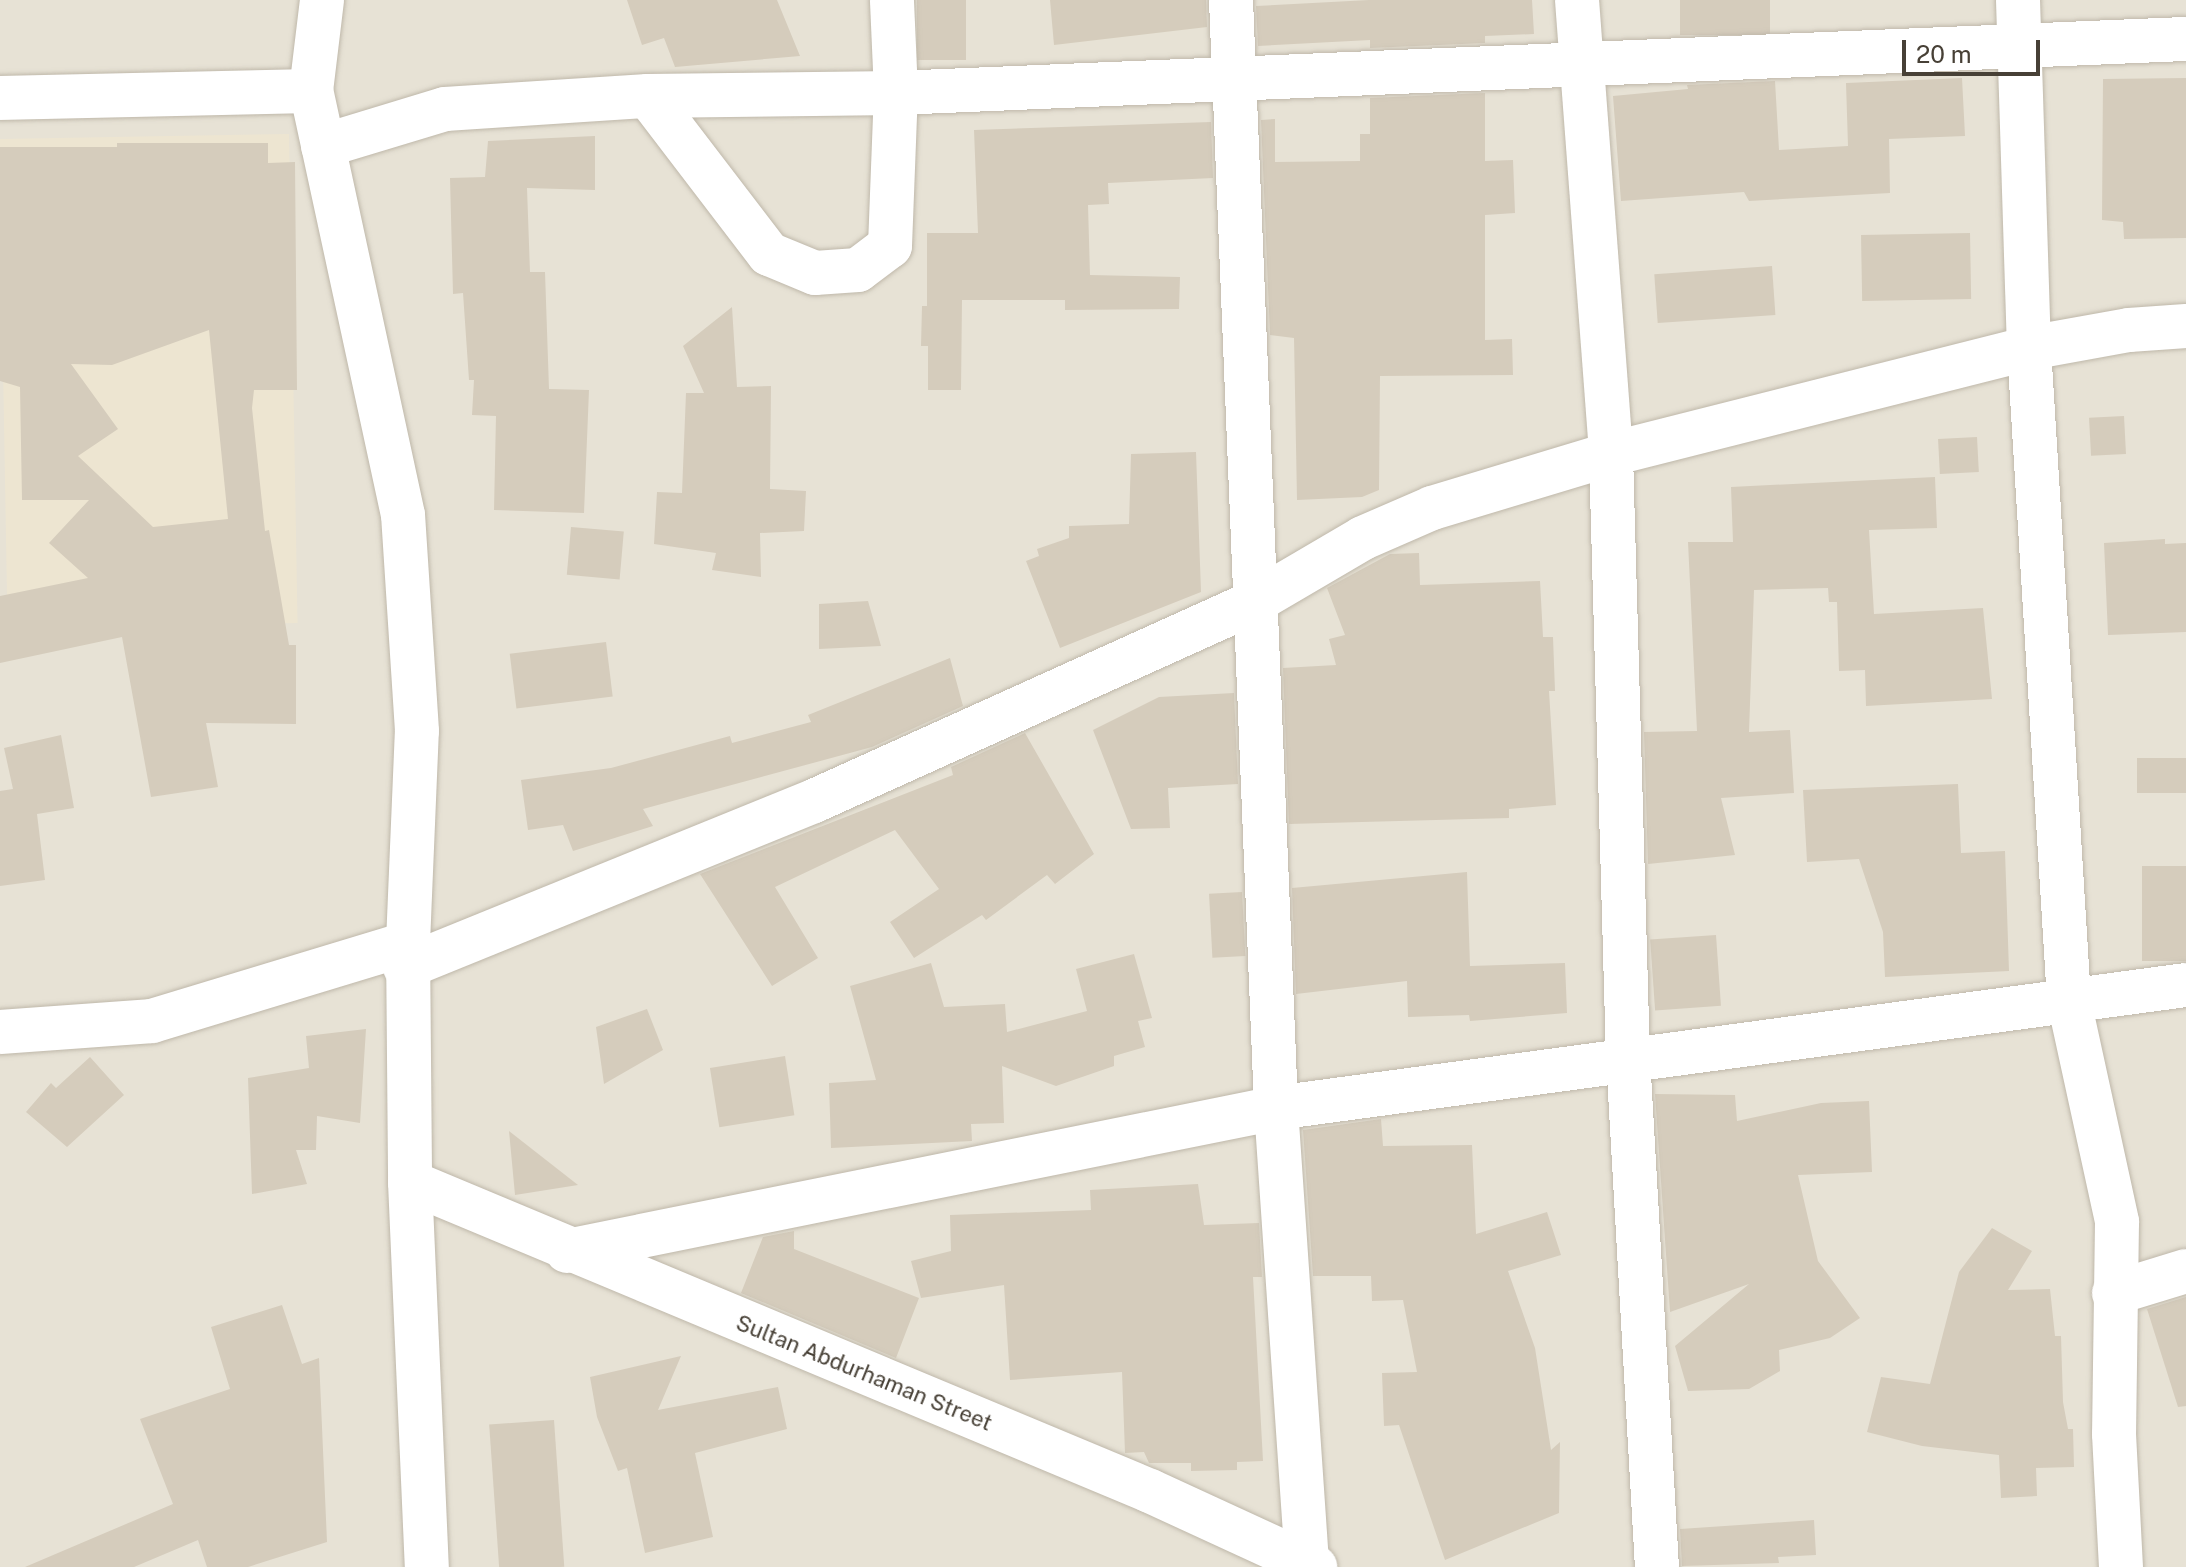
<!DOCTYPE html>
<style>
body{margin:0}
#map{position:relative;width:2186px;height:1567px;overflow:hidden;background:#f4f0e7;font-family:"Public Sans",sans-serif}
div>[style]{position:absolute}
.residential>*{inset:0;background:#e7e2d5;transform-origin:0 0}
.education>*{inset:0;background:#ede5d1;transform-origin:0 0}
.building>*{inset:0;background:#d5ccbc;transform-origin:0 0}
.roads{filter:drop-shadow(0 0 2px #bfb8aa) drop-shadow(0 0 2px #bfb8aa)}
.minor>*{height:44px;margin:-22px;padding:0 22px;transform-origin:22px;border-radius:22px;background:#fff}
span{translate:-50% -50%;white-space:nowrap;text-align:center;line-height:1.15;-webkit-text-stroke:6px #fff;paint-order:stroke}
.street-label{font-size:22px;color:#474036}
.scale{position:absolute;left:1902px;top:40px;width:138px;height:36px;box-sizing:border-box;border:4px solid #474036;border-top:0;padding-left:10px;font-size:24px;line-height:28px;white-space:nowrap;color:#474036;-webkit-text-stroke:6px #fff;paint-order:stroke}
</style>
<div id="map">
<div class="residential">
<div style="left:0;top:0;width:2186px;height:1567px"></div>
</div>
<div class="education">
<div style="left:289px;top:134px;width:489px;height:290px;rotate:89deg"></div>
</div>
<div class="building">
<div style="clip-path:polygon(627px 0,777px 0,800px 56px,675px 67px,664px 38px,642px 45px)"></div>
<div style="left:917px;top:0;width:49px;height:60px"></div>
<div style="clip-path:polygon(1050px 0,1206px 0,1207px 27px,1054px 45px)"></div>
<div style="clip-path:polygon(1369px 0,1532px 0,1534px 34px,1485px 36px,1485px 43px,1370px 48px,1370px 40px,1258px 46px,1256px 6px)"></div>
<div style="left:1680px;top:0;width:90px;height:35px"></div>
<div style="clip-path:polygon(1962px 78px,1965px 136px,1889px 139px,1890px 193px,1749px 201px,1744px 192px,1621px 201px,1613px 96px,1688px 89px,1687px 85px,1775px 81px,1779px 150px,1848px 146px,1846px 83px)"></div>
<div style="clip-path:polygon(2186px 78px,2186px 238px,2124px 239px,2123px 222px,2102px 220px,2103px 79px)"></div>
<div style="clip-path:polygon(1485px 93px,1485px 161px,1513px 160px,1515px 213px,1485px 215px,1485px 340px,1512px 339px,1513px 375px,1380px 376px,1379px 490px,1362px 497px,1297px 500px,1294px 338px,1270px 335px,1261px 120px,1275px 119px,1275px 162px,1360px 161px,1360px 134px,1370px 134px,1370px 98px)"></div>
<div style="clip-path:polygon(1211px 122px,1213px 178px,1108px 183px,1109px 204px,1088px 205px,1090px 275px,1180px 277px,1179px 309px,1065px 310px,1065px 300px,962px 300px,961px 390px,928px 390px,928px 346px,921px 346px,922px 306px,927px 306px,927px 233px,978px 233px,974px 130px)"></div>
<div style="clip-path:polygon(595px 136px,595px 190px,527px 188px,530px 272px,545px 272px,549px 389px,589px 390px,584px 513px,494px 510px,496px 416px,472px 415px,474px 380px,469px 380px,463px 293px,453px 294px,450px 178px,485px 177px,488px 141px)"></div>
<div style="clip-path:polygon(evenodd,117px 143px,268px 143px,268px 163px,295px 162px,297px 390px,254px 390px,252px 408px,265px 531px,269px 530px,289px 645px,296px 645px,296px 724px,206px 723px,218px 787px,151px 797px,122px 637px,0 663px,0 596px,88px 578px,49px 543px,89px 500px,22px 500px,20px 387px,0 381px,0 147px,117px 147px,117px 143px,209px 330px,228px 519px,153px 527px,78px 456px,118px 429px,71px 364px,112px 365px,209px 330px)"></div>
<div style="left:1970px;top:233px;width:66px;height:109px;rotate:89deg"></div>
<div style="left:1772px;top:266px;width:49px;height:118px;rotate:86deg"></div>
<div style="clip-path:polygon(732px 307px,737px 387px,771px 386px,770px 489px,806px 491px,804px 531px,760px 533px,761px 577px,712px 570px,716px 553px,654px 544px,657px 492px,682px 493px,686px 393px,704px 393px,683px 346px)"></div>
<div style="left:2124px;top:416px;width:38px;height:35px;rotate:87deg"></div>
<div style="left:1977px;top:437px;width:35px;height:39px;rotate:87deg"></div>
<div style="clip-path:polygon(1196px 452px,1201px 592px,1060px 648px,1026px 561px,1039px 556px,1037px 549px,1069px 538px,1069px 526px,1129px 524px,1131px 454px)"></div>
<div style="clip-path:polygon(1935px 477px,1937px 528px,1869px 530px,1874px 614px,1983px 608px,1992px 699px,1866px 706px,1865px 670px,1839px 671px,1837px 602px,1829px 602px,1828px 588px,1754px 590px,1749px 732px,1790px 730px,1794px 793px,1721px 798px,1735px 855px,1648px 864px,1644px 732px,1697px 731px,1688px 542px,1733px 542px,1731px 487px)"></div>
<div style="left:571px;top:527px;width:53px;height:48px;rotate:5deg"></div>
<div style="clip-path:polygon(2165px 539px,2165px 544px,2186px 543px,2186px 632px,2108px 635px,2104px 543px)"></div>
<div style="clip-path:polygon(1419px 553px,1420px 585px,1540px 581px,1543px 637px,1553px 637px,1555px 691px,1549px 691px,1556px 805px,1509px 809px,1509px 818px,1289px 824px,1283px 668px,1336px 665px,1329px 639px,1345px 635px,1327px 588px,1390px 554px)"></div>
<div style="clip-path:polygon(868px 601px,881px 646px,819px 649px,819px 604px)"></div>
<div style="left:606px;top:642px;width:55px;height:97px;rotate:83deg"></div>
<div style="clip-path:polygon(950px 658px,963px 706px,872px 747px,643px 809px,653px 826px,573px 851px,563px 825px,528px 830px,521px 780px,611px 768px,730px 736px,732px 743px,811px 722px,808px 715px)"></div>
<div style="clip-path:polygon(1234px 693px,1238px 784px,1168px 788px,1170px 828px,1131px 829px,1093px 730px,1159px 697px)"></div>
<div style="clip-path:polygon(1025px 733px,1094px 854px,1055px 884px,1047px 875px,986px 920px,982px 915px,914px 958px,890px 922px,939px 889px,895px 830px,775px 887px,818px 958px,772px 986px,700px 874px,953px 775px,951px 767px)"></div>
<div style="clip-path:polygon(61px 735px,74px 808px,37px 814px,45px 880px,0 886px,0 791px,13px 789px,4px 748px)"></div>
<div style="left:2186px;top:758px;width:35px;height:49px;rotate:90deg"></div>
<div style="clip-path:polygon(1958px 784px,1961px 853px,2005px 851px,2009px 971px,1885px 977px,1883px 932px,1859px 859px,1807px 862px,1803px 790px)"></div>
<div style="left:2186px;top:866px;width:95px;height:44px;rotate:90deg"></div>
<div style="clip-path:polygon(1467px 872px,1470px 966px,1565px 963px,1567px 1013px,1470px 1021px,1469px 1015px,1408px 1017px,1407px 981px,1296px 994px,1292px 888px)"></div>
<div style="left:1242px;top:892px;width:64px;height:33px;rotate:87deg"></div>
<div style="left:1716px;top:935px;width:71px;height:66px;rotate:86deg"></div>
<div style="clip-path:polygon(1134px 954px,1152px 1018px,1138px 1021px,1145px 1047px,1114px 1056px,1114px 1066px,1056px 1086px,1002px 1066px,1004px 1123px,971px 1124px,972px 1141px,831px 1148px,829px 1083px,876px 1080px,850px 986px,931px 963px,944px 1007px,1005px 1004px,1007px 1032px,1087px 1011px,1076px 969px)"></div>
<div style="clip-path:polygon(647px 1009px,663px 1050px,604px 1084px,596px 1027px)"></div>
<div style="clip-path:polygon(366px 1029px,360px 1123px,317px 1116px,316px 1150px,296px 1150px,307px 1184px,252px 1194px,248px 1078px,309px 1068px,306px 1036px)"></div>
<div style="left:785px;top:1056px;width:60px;height:76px;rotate:81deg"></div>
<div style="clip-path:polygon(90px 1057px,124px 1095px,67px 1147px,26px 1112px,51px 1083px,56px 1088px)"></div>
<div style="clip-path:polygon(1655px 1094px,1735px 1095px,1737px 1121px,1821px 1103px,1869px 1101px,1872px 1172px,1798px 1175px,1818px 1261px,1860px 1318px,1830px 1338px,1779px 1350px,1780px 1371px,1749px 1389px,1688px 1391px,1675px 1346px,1749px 1284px,1670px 1312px)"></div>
<div style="clip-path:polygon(1381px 1119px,1383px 1146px,1472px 1145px,1476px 1234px,1547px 1212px,1561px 1255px,1508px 1271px,1535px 1348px,1551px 1450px,1560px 1442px,1559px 1513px,1445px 1560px,1399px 1425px,1384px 1426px,1382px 1373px,1417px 1372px,1403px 1300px,1372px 1301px,1371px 1276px,1313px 1276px,1303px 1130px)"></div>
<div style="clip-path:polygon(509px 1131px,578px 1185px,515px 1195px)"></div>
<div style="clip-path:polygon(1198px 1184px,1204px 1225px,1259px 1223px,1262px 1277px,1253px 1277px,1263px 1461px,1237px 1462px,1237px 1470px,1191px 1471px,1191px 1463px,1149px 1463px,1144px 1452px,1125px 1453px,1122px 1372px,1010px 1380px,1004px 1285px,921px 1298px,911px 1261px,951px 1251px,950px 1215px,1091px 1210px,1090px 1190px)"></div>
<div style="clip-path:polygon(1992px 1228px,2032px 1251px,2008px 1290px,2050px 1289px,2055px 1336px,2061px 1336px,2063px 1402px,2068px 1429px,2073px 1429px,2074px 1467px,2036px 1468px,2037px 1496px,2001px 1498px,1999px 1455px,1922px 1446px,1867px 1432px,1881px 1377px,1930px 1384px,1959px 1272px)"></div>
<div style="clip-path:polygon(794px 1231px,794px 1249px,919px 1298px,896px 1358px,741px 1293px,763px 1237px)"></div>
<div style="clip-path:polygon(2186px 1297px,2186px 1406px,2178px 1407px,2147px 1309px)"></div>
<div style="clip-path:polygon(282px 1305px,302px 1364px,319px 1358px,327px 1542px,248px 1567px,207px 1567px,198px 1540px,134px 1567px,25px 1567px,173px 1504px,140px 1419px,230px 1389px,211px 1327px)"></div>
<div style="clip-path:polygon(681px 1356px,658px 1410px,778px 1387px,787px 1429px,695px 1453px,713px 1537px,645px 1553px,627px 1468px,618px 1471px,597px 1417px,590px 1377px)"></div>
<div style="left:554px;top:1420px;width:147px;height:65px;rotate:86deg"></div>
<div style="clip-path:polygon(1814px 1520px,1816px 1555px,1778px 1557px,1779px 1563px,1682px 1566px,1680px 1529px)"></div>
</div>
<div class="roads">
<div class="minor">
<div style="left:1231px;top:0;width:1109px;rotate:87.67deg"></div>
<div style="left:1276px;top:1108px;width:454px;rotate:86.1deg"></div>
<div style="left:1307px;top:1561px;width:11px;rotate:146deg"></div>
<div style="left:1577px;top:0;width:455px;rotate:85.7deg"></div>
<div style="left:1611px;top:454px;width:603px;rotate:88.39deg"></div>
<div style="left:1628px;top:1057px;width:511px;rotate:86.75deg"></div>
<div style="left:2018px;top:0;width:348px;rotate:88.2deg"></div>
<div style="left:2029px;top:348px;width:654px;rotate:86.49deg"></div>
<div style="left:2069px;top:1001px;width:226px;rotate:77.7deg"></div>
<div style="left:2117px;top:1222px;width:212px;rotate:90.8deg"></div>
<div style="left:2114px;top:1434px;width:133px;rotate:87deg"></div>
<div style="left:648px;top:96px;width:199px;rotate:52.6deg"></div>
<div style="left:769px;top:254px;width:50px;rotate:22.4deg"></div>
<div style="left:815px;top:273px;width:43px;rotate:-4deg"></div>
<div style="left:858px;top:270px;width:40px;rotate:-37deg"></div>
<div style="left:890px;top:246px;width:153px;rotate:-87.8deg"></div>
<div style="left:896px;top:93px;width:93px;rotate:-92.5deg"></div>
<div style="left:0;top:98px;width:311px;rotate:-1.3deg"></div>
<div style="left:323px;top:146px;width:127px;rotate:-16.9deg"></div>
<div style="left:445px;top:109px;width:203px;rotate:-3.7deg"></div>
<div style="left:648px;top:96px;width:248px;rotate:-0.7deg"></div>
<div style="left:896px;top:93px;width:1291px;rotate:-2.4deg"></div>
<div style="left:408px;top:943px;width:239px;rotate:89.5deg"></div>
<div style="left:410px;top:1182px;width:385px;rotate:87.5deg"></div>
<div style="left:405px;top:967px;width:441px;rotate:-22.1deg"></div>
<div style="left:814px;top:801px;width:483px;rotate:-24.3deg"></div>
<div style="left:1254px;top:602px;width:126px;rotate:-30.4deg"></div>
<div style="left:1363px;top:538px;width:75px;rotate:-23.5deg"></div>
<div style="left:1432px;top:508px;width:187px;rotate:-16.8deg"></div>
<div style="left:1611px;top:454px;width:431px;rotate:-14.2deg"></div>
<div style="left:2029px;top:348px;width:102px;rotate:-10.2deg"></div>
<div style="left:2129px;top:330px;width:57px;rotate:-4deg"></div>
<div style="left:0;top:1032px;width:152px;rotate:-4.1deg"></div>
<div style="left:152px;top:1021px;width:268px;rotate:-16.9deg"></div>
<div style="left:408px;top:943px;width:212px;rotate:-87.6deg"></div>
<div style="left:417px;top:731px;width:216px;rotate:-93.7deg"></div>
<div style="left:403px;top:515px;width:434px;rotate:-102.2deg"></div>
<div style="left:311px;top:91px;width:92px;rotate:-83.1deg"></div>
<div style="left:410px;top:1182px;width:802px;rotate:22.66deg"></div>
<div style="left:1150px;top:1491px;width:182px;rotate:24.7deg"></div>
<div style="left:567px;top:1251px;width:723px;rotate:-11.4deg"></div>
<div style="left:1276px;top:1108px;width:918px;rotate:-7.7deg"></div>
<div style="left:2114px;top:1293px;width:75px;rotate:-17deg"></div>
</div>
</div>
<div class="street-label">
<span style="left:864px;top:1373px;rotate:22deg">Sultan Abdurhaman Street</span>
</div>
<div class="scale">20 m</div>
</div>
